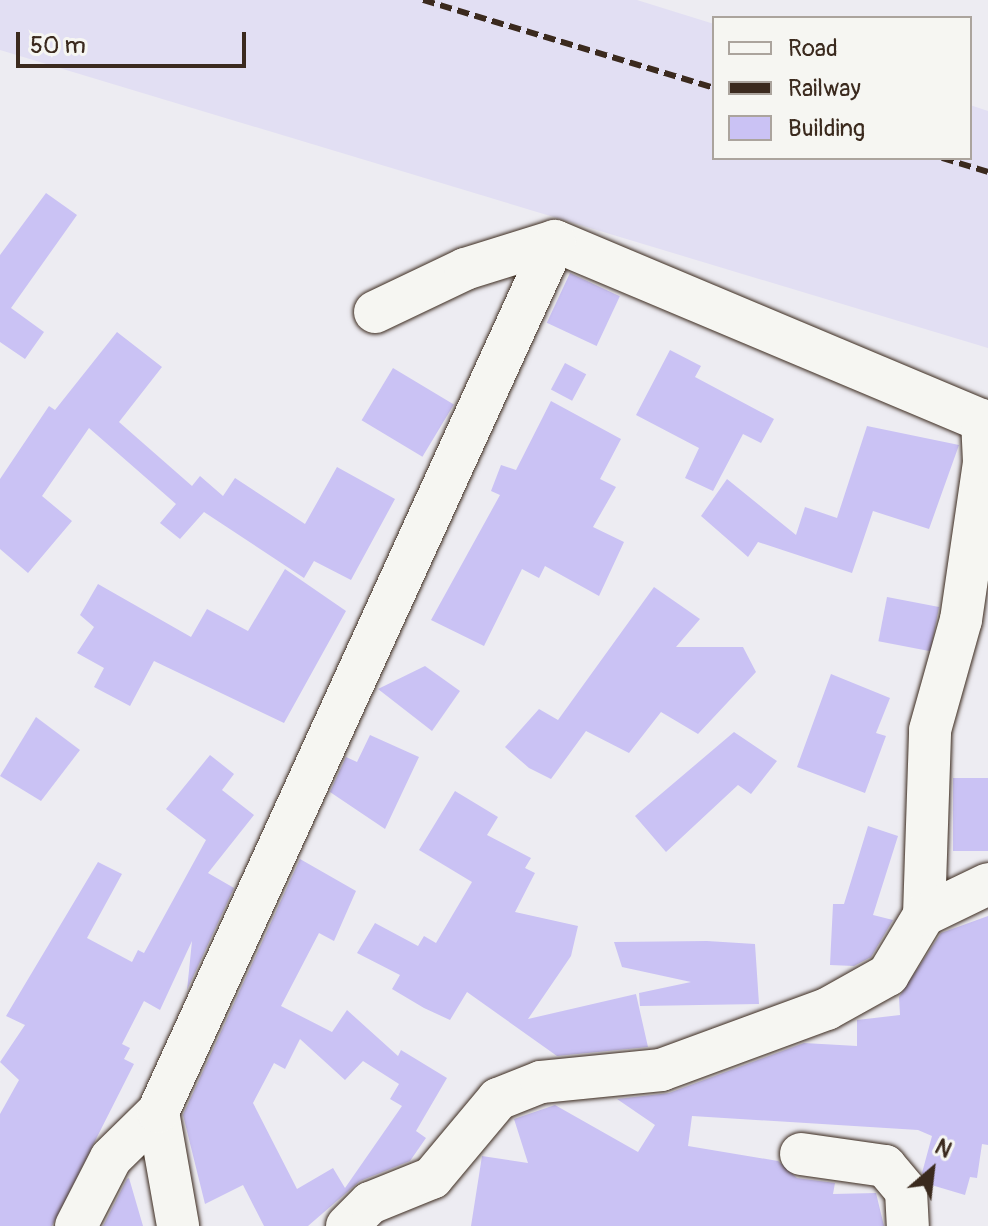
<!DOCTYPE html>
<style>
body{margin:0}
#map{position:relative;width:988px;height:1226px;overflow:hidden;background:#edecf2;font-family:Pangolin,sans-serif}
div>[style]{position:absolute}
.built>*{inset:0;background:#e2dff3}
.building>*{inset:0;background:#cac2f4;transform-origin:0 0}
.roads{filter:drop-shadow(0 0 2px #3b2a1e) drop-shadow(0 0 2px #3b2a1e)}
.minor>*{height:42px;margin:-21px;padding:0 21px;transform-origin:21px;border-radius:21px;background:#f6f6f2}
.rail>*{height:6px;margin-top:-3px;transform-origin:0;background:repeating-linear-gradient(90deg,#3b2a1e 0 12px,transparent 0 18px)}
span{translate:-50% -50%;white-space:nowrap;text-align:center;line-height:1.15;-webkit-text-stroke:6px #f6f6f2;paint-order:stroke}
.legend{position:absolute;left:712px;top:16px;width:260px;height:144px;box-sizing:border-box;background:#f6f6f2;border:2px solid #aba49d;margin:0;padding:10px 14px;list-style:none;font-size:24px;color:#3b2a1e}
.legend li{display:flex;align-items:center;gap:16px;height:40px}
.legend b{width:40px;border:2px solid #aba49d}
.north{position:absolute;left:892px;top:1130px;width:80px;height:80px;-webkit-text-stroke:6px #f6f6f2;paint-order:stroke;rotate:28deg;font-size:22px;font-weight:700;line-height:32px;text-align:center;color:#3b2a1e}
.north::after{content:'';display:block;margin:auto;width:28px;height:36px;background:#3b2a1e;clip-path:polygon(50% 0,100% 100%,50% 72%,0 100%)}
.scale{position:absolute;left:16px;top:32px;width:230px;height:36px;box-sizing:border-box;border:4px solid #3b2a1e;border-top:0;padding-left:10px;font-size:24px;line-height:28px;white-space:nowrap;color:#3b2a1e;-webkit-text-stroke:6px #f6f6f2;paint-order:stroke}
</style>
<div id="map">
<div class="built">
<div style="clip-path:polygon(0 0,637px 0,714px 24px,714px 158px,970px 158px,970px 105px,988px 111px,988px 348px,0 50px)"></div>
</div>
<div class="building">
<div style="clip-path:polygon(46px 193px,77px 215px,11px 308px,44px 332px,25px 359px,0 342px,0 255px)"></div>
<div style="left:570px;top:273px;width:55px;height:55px;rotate:25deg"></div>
<div style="clip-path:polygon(117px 332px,162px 367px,119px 422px,192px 486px,200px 476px,223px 496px,235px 478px,305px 524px,337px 467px,395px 499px,351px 580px,314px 561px,304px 578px,204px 512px,180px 539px,160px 523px,176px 504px,89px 428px,42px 496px,72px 521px,28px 573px,0 549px,0 479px,49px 406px,55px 410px)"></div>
<div style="clip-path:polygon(670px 350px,701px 366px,695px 377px,774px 419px,761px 443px,743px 434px,713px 491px,685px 478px,699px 448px,636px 415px)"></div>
<div style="left:565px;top:363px;width:24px;height:30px;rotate:28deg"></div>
<div style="left:393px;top:368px;width:71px;height:61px;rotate:31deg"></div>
<div style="clip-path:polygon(551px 401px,621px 439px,600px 479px,616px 487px,593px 527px,624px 542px,599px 596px,545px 566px,539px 578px,522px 569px,484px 646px,431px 620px,500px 495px,491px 491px,501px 465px,516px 470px)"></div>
<div style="clip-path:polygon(867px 426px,959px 445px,929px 529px,873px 511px,852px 573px,758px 542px,748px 557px,701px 516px,727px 479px,796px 535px,805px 507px,837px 518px)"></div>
<div style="clip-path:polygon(285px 569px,346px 611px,284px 723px,154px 661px,130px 706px,94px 687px,104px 668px,77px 653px,94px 627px,80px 615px,98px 584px,191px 637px,207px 609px,248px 631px)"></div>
<div style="clip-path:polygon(654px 587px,700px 619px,676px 647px,743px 647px,756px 672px,698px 734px,661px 712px,629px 753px,586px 731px,551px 779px,529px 768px,505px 747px,539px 709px,558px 720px)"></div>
<div style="left:887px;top:597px;width:53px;height:45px;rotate:11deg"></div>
<div style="clip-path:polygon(425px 666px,460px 691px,432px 731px,378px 689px)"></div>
<div style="clip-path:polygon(831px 674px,890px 698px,876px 733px,886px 736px,865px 793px,797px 767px)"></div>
<div style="clip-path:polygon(36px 717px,80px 750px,41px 801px,0 776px)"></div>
<div style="clip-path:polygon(734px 732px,777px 761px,751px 794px,738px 785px,666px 852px,635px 816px)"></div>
<div style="clip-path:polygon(370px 735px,419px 757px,385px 829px,330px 792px,346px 757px,357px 762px)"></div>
<div style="clip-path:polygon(210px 755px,234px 774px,222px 790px,254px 815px,208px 873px,234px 888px,187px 990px,192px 941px,160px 1010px,144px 1001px,122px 1044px,130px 1048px,124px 1059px,134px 1064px,52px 1226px,0 1226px,0 1114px,19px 1080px,0 1062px,25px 1025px,6px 1016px,98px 862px,122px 874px,87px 938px,132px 962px,138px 950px,144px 953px,206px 840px,166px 809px)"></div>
<div style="left:953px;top:778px;width:35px;height:73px"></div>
<div style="clip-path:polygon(455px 791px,498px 817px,487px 835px,531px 858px,525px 868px,535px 873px,515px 912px,578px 926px,571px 956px,528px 1019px,636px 994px,648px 1047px,557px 1056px,467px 992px,450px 1020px,424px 1008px,392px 989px,400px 975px,357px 953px,375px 923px,418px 946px,424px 936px,436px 943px,472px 882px,419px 850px)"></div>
<div style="clip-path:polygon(868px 826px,898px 836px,873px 915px,893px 920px,871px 957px,854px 966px,830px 965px,833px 904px,844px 904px)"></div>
<div style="clip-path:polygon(evenodd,300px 859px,356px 891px,334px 941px,319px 933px,281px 1006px,332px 1032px,347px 1010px,398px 1056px,401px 1050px,447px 1078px,416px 1131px,426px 1138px,410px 1161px,360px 1181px,308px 1226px,264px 1226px,243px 1185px,205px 1204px,183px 1115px,300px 859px,300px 1039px,345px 1080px,363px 1061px,399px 1084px,390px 1099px,402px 1106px,345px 1188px,333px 1168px,297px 1189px,253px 1103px,274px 1063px,285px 1069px,300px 1039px)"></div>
<div style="clip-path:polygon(988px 916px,988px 1145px,982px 1144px,977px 1178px,970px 1177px,965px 1195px,928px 1184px,922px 1173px,932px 1136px,918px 1130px,692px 1116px,688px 1146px,778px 1161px,797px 1178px,835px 1183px,833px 1194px,876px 1193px,884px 1226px,471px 1226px,482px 1156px,528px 1163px,514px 1119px,555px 1105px,638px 1152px,655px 1125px,617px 1099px,669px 1093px,804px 1043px,857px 1046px,857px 1020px,900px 1015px,899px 997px,941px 933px)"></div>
<div style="clip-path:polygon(707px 941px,755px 944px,759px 1004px,640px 1006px,639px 993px,691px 982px,622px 967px,614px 942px)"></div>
<div style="clip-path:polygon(129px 1178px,143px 1226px,103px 1226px,127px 1179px)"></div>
</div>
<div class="roads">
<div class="minor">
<div style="left:375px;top:312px;width:100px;rotate:-25.5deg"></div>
<div style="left:465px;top:269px;width:94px;rotate:-17.3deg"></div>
<div style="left:555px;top:241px;width:470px;rotate:22.8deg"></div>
<div style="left:924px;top:915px;width:185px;rotate:-88.1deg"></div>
<div style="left:930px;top:730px;width:114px;rotate:-74.3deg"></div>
<div style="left:961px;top:620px;width:160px;rotate:-81.7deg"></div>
<div style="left:984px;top:462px;width:42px;rotate:-92.7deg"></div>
<div style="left:158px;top:1112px;width:116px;rotate:80deg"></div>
<div style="left:801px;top:1154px;width:85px;rotate:8.1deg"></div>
<div style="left:885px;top:1166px;width:33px;rotate:50deg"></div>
<div style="left:906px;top:1191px;width:35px;rotate:87deg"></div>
<div style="left:76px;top:1226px;width:76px;rotate:-62.8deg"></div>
<div style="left:111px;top:1158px;width:66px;rotate:-44.4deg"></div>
<div style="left:158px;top:1112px;width:957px;rotate:-65.5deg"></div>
<div style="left:347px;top:1226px;width:33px;rotate:-45deg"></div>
<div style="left:370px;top:1203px;width:67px;rotate:-22deg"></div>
<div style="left:432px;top:1178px;width:103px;rotate:-50.1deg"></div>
<div style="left:498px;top:1099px;width:46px;rotate:-21.6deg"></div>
<div style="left:541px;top:1082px;width:121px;rotate:-5.7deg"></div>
<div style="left:661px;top:1070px;width:177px;rotate:-20.2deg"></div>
<div style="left:827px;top:1009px;width:70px;rotate:-29.1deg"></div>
<div style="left:888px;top:975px;width:70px;rotate:-59deg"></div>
<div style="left:924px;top:915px;width:71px;rotate:-25.8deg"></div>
</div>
</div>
<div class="rail">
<div style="left:423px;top:0;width:304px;rotate:16.8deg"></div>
<div style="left:942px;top:158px;width:48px;rotate:16.9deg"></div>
</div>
<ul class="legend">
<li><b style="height:10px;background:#f6f6f2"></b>Road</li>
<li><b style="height:10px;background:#3b2a1e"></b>Railway</li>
<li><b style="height:22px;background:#cac2f4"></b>Building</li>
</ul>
<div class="north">N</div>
<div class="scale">50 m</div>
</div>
